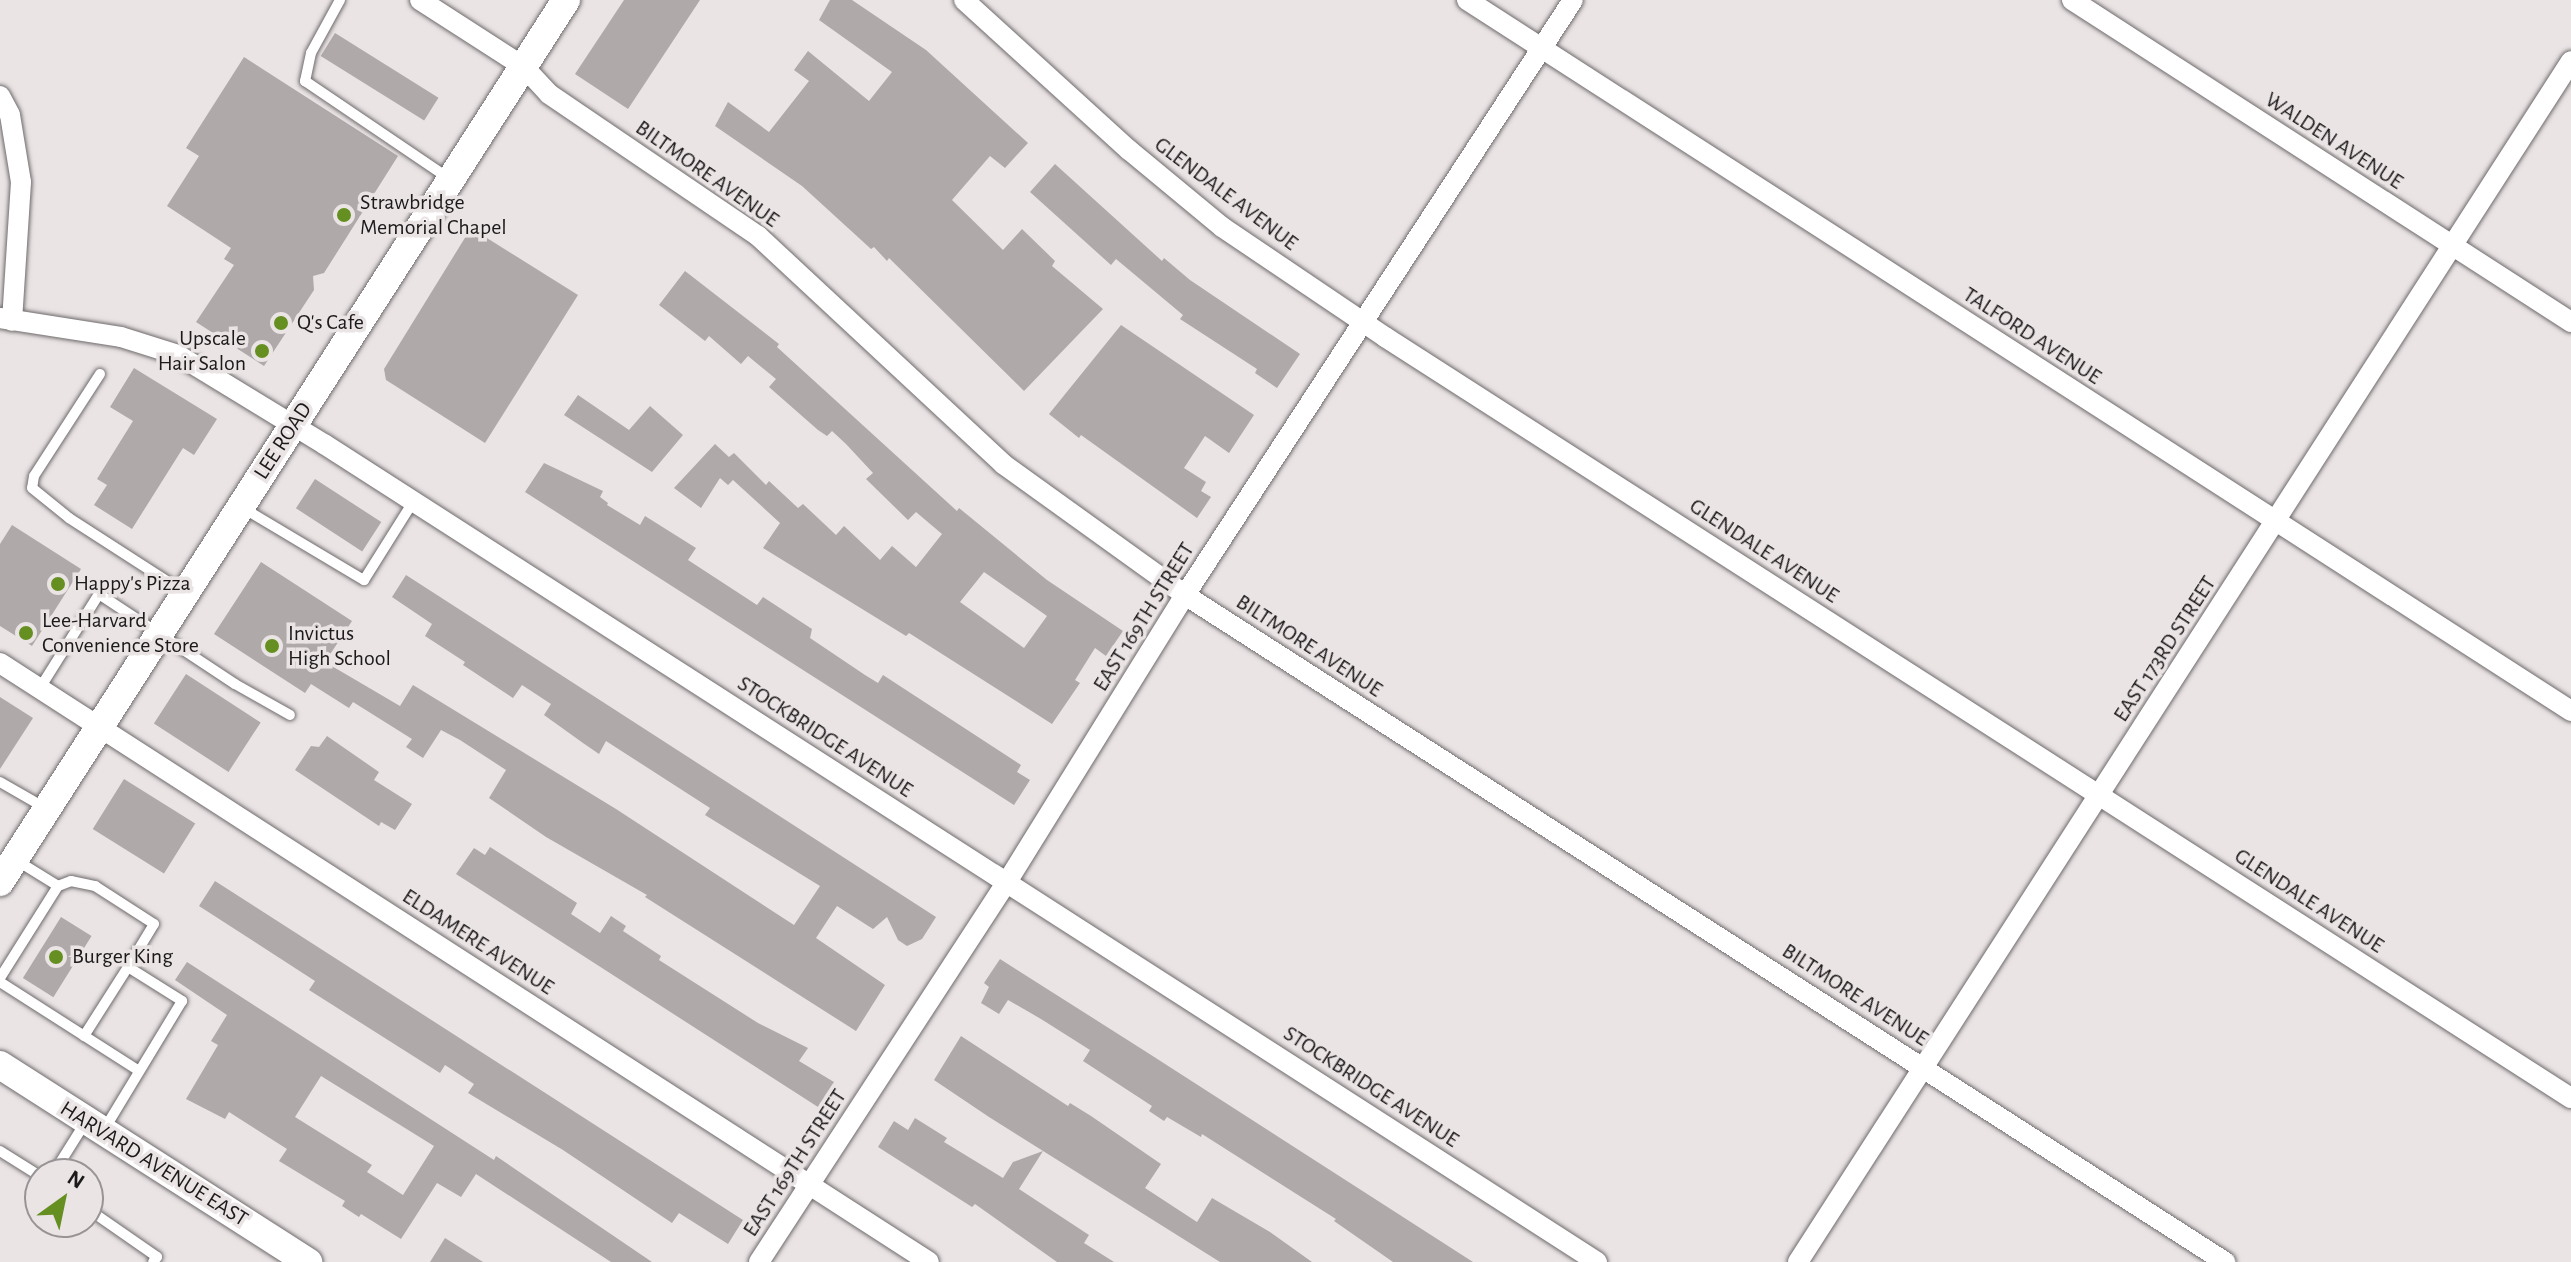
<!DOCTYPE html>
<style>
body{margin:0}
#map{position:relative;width:2571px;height:1262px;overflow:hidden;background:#eae4e5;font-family:"Alegreya Sans",sans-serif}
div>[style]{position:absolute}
.building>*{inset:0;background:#afa9aa;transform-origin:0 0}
.roads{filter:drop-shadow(0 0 2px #6f6a6b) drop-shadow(0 0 2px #6f6a6b)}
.lane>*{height:10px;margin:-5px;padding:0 5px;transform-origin:5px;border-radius:5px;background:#fff}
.street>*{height:20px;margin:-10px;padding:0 10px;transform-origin:10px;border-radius:10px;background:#fff}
.secondary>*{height:28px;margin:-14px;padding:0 14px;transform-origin:14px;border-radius:14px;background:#fff}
.dots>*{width:22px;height:22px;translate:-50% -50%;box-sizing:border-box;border:4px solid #eae4e5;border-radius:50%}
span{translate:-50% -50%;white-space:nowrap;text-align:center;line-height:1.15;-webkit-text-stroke:7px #eae4e5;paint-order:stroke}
.street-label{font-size:22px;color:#1c191a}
.poi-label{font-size:22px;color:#1c191a}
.left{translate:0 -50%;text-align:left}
.right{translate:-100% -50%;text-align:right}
.north{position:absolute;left:24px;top:1158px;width:80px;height:80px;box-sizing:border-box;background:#eae4e5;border:2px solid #989394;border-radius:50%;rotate:33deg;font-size:22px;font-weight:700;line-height:32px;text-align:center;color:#1c191a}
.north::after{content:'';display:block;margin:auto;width:28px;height:36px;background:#659021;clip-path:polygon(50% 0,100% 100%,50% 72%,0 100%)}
</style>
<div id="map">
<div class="building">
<div style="clip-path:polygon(624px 0,700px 0,628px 109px,575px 74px)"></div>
<div style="clip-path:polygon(830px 0,852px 0,926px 50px,1028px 143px,1005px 168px,990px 156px,952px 200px,1003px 250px,1022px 229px,1055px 261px,1052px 266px,1103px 309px,1024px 391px,889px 258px,887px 261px,874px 247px,871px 249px,802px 186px,715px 126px,728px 102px,769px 132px,809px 81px,794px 70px,808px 51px,869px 101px,892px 72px,819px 20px)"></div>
<div style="left:335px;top:33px;width:122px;height:27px;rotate:32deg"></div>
<div style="clip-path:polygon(244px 57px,398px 156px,324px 273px,313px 276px,314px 290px,264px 366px,196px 322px,234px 265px,224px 259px,231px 248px,167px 206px,199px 156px,186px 148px)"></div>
<div style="clip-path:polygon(1055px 164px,1162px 261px,1164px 258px,1190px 280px,1300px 354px,1277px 388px,1255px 373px,1257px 369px,1180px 319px,1183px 315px,1116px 259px,1111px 265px,1030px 192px)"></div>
<div style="clip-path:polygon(471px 228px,578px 295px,485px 443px,386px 380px,384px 369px)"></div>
<div style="clip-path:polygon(evenodd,685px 271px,779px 344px,777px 347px,957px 511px,959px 508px,1047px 580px,1123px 631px,1106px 656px,1095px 648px,1075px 680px,1080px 683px,1052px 724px,909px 633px,906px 636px,763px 548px,780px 523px,733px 480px,728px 485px,720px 478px,701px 508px,674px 488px,715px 444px,729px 457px,734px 453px,766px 485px,769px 481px,798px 508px,803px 504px,836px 535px,844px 526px,880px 560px,892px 546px,916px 567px,942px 534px,916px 512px,908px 520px,866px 479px,873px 473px,846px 444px,832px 431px,827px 436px,818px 430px,769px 387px,776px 379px,748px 356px,741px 364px,709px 336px,705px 341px,659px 305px,685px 271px,984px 572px,1047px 616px,1024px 648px,960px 602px,984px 572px)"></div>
<div style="clip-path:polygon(1121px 325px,1254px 415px,1229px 453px,1205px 436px,1184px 468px,1206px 482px,1201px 491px,1211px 497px,1197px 518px,1081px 435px,1079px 438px,1049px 414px)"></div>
<div style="clip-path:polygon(134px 368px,217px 419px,194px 455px,183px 448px,132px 529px,94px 505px,107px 485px,97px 479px,133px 421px,110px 407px)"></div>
<div style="clip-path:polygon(578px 395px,629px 430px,650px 406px,683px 435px,652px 472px,564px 415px)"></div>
<div style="clip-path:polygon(544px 463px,603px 491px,600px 497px,608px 503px,607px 505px,640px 525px,645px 516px,696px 548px,688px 560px,757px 605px,763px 597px,812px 629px,810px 638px,865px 675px,878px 683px,883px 675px,1021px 765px,1017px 772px,1030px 780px,1014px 805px,525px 492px)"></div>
<div style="left:315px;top:479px;width:79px;height:35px;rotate:33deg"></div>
<div style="clip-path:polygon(12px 525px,81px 569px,32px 646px,0 626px,0 544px)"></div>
<div style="clip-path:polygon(261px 562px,352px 621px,325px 662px,400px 706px,413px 685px,616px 809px,794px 925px,820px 886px,705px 815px,710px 808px,606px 741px,599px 754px,583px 743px,544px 715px,551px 704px,522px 685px,513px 698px,463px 665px,465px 662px,425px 636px,432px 624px,392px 597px,406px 575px,936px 917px,922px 939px,907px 946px,898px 940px,887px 917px,873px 929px,837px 906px,816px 938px,885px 985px,856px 1031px,645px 897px,647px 895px,546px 837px,489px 798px,506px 770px,460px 740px,441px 730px,423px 758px,406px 747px,412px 739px,353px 702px,349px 708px,311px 684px,305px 693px,214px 634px)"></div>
<div style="left:186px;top:674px;width:89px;height:59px;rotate:33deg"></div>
<div style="clip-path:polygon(0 697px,33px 718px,0 769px)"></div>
<div style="clip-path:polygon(327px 736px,379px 772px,374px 780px,412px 804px,395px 830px,381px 822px,379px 826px,295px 770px,311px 746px,319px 747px)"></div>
<div style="left:124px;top:779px;width:84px;height:59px;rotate:32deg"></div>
<div style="clip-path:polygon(490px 847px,577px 903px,571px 914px,600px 933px,611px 916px,626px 926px,623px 931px,661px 956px,659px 960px,758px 1023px,808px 1048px,799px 1061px,834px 1082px,818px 1107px,456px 874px,474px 848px,485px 855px)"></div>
<div style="clip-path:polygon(215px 881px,743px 1220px,728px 1244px,679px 1213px,672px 1223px,563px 1150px,468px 1093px,474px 1084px,445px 1065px,440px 1073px,309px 990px,315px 981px,199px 906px)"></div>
<div style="left:61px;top:917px;width:36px;height:72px;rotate:32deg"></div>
<div style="clip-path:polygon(1000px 959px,1148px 1053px,1473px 1262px,1393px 1262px,1334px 1221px,1336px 1219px,1202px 1134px,1201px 1137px,1167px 1117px,1164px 1121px,1149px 1111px,1152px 1106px,1083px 1061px,1090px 1050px,1041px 1019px,1008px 1000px,999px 1014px,981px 1003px,989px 987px,984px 983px)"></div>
<div style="clip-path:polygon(evenodd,187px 962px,494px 1160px,496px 1156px,652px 1262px,611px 1262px,476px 1174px,461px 1197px,437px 1183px,401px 1239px,361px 1214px,359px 1217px,342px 1206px,345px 1201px,279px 1161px,287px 1149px,229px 1112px,225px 1119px,186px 1099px,218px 1045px,211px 1041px,227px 1015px,175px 980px,187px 962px,321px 1076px,434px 1146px,403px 1195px,367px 1172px,372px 1165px,295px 1117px,321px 1076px)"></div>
<div style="clip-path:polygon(961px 1036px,1068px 1106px,1070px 1103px,1091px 1116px,1161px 1164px,1145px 1188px,1197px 1222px,1212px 1198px,1270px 1232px,1312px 1262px,1220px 1262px,989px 1117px,934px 1080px)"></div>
<div style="clip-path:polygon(915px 1118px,947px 1138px,944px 1142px,1003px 1178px,1013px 1162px,1043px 1151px,1019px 1189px,1089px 1235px,1084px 1243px,1114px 1262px,1057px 1262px,975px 1204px,972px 1207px,878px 1147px,894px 1121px,908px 1130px)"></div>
<div style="clip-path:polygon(445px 1238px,483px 1262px,430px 1262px)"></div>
</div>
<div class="roads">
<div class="lane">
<div style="left:340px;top:0;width:60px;rotate:118.7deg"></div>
<div style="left:311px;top:53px;width:29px;rotate:102deg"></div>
<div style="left:305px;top:81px;width:173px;rotate:34.1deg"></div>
<div style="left:100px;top:374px;width:121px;rotate:122.9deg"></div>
<div style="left:34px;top:476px;width:12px;rotate:99deg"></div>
<div style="left:32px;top:488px;width:48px;rotate:39deg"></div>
<div style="left:69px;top:518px;width:137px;rotate:32.8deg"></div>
<div style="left:243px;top:508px;width:141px;rotate:30.8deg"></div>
<div style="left:364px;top:580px;width:92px;rotate:-57.9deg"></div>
<div style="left:40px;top:688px;width:111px;rotate:-57.9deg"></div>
<div style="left:99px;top:594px;width:163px;rotate:33.5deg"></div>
<div style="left:235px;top:684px;width:63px;rotate:29.4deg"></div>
<div style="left:0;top:782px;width:54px;rotate:29.9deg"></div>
<div style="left:16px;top:860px;width:49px;rotate:31.8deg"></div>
<div style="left:0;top:978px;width:109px;rotate:-57.8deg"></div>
<div style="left:58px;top:886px;width:14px;rotate:-21deg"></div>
<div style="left:71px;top:881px;width:25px;rotate:12deg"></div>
<div style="left:95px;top:886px;width:70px;rotate:32.8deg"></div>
<div style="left:154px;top:924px;width:50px;rotate:121.2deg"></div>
<div style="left:128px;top:967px;width:64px;rotate:32.2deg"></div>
<div style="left:182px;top:1001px;width:151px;rotate:121.2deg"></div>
<div style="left:0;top:982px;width:165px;rotate:32.6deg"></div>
<div style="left:84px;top:1036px;width:82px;rotate:-57.5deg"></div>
<div style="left:0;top:1151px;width:47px;rotate:32deg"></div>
<div style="left:53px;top:1174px;width:60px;rotate:-57.9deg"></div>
<div style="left:88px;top:1209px;width:84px;rotate:34.8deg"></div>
<div style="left:157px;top:1257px;width:6px;rotate:129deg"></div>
</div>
<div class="street">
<div style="left:420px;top:0;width:124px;rotate:32.8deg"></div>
<div style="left:524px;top:67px;width:37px;rotate:47deg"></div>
<div style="left:549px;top:94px;width:253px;rotate:34.2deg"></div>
<div style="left:758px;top:236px;width:335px;rotate:42.9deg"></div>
<div style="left:1003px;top:464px;width:224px;rotate:35.7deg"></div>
<div style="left:1185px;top:595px;width:1236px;rotate:32.67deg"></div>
<div style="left:964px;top:0;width:223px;rotate:42.3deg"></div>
<div style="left:1129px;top:150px;width:121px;rotate:39.6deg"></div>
<div style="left:1222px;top:227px;width:197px;rotate:34deg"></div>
<div style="left:1385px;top:337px;width:1409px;rotate:32.69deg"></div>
<div style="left:1467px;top:0;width:1313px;rotate:32.78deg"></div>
<div style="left:2072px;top:0;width:594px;rotate:32.83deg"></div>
<div style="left:0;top:96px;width:21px;rotate:62deg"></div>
<div style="left:10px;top:115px;width:68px;rotate:80.7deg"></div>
<div style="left:21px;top:182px;width:139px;rotate:93.7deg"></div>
<div style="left:0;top:318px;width:122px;rotate:8.9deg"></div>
<div style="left:121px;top:337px;width:60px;rotate:17.5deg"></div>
<div style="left:178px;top:355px;width:171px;rotate:31.4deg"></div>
<div style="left:324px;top:444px;width:1513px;rotate:32.72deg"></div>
<div style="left:0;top:663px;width:1105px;rotate:32.81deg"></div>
<div style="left:759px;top:1262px;width:454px;rotate:-56.9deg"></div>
<div style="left:1007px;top:882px;width:338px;rotate:-58.2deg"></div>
<div style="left:1185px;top:595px;width:710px;rotate:-56.89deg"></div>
<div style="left:1798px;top:1262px;width:1428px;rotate:-57.23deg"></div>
</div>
<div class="secondary">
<div style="left:0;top:882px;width:1048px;rotate:-57.31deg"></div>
<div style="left:0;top:1065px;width:366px;rotate:32.6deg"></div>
</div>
</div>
<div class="dots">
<div style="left:344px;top:215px;background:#659021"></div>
<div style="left:281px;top:323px;background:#659021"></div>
<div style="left:262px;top:351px;background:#659021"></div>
<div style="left:58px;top:584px;background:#659021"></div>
<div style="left:26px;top:633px;background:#659021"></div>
<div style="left:272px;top:646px;background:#659021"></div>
<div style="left:56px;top:957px;background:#659021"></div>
</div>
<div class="street-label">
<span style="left:2334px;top:141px;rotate:33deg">WALDEN AVENUE</span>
<span style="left:707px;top:174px;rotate:35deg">BILTMORE AVENUE</span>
<span style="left:1226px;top:194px;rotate:37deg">GLENDALE AVENUE</span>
<span style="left:2032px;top:336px;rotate:33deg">TALFORD AVENUE</span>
<span style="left:283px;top:441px;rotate:-57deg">LEE ROAD</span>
<span style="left:1764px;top:551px;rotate:33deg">GLENDALE AVENUE</span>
<span style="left:1144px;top:617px;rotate:-58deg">EAST 169TH STREET</span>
<span style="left:1309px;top:646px;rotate:33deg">BILTMORE AVENUE</span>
<span style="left:2165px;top:649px;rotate:-57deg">EAST 173RD STREET</span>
<span style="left:825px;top:737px;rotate:33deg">STOCKBRIDGE AVENUE</span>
<span style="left:2309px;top:901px;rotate:33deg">GLENDALE AVENUE</span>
<span style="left:478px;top:942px;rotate:33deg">ELDAMERE AVENUE</span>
<span style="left:1855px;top:995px;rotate:33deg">BILTMORE AVENUE</span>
<span style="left:1371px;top:1087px;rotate:33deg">STOCKBRIDGE AVENUE</span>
<span style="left:795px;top:1163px;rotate:-57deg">EAST 169TH STREET</span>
<span style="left:154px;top:1164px;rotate:32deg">HARVARD AVENUE EAST</span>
</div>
<div class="poi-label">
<span class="left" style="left:360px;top:215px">Strawbridge<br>Memorial Chapel</span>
<span class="left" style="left:297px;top:323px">Q's Cafe</span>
<span class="right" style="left:246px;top:351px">Upscale<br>Hair Salon</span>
<span class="left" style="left:74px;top:584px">Happy's Pizza</span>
<span class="left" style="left:42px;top:633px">Lee-Harvard<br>Convenience Store</span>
<span class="left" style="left:288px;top:646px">Invictus<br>High School</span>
<span class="left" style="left:72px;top:957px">Burger King</span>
</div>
<div class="north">N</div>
</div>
